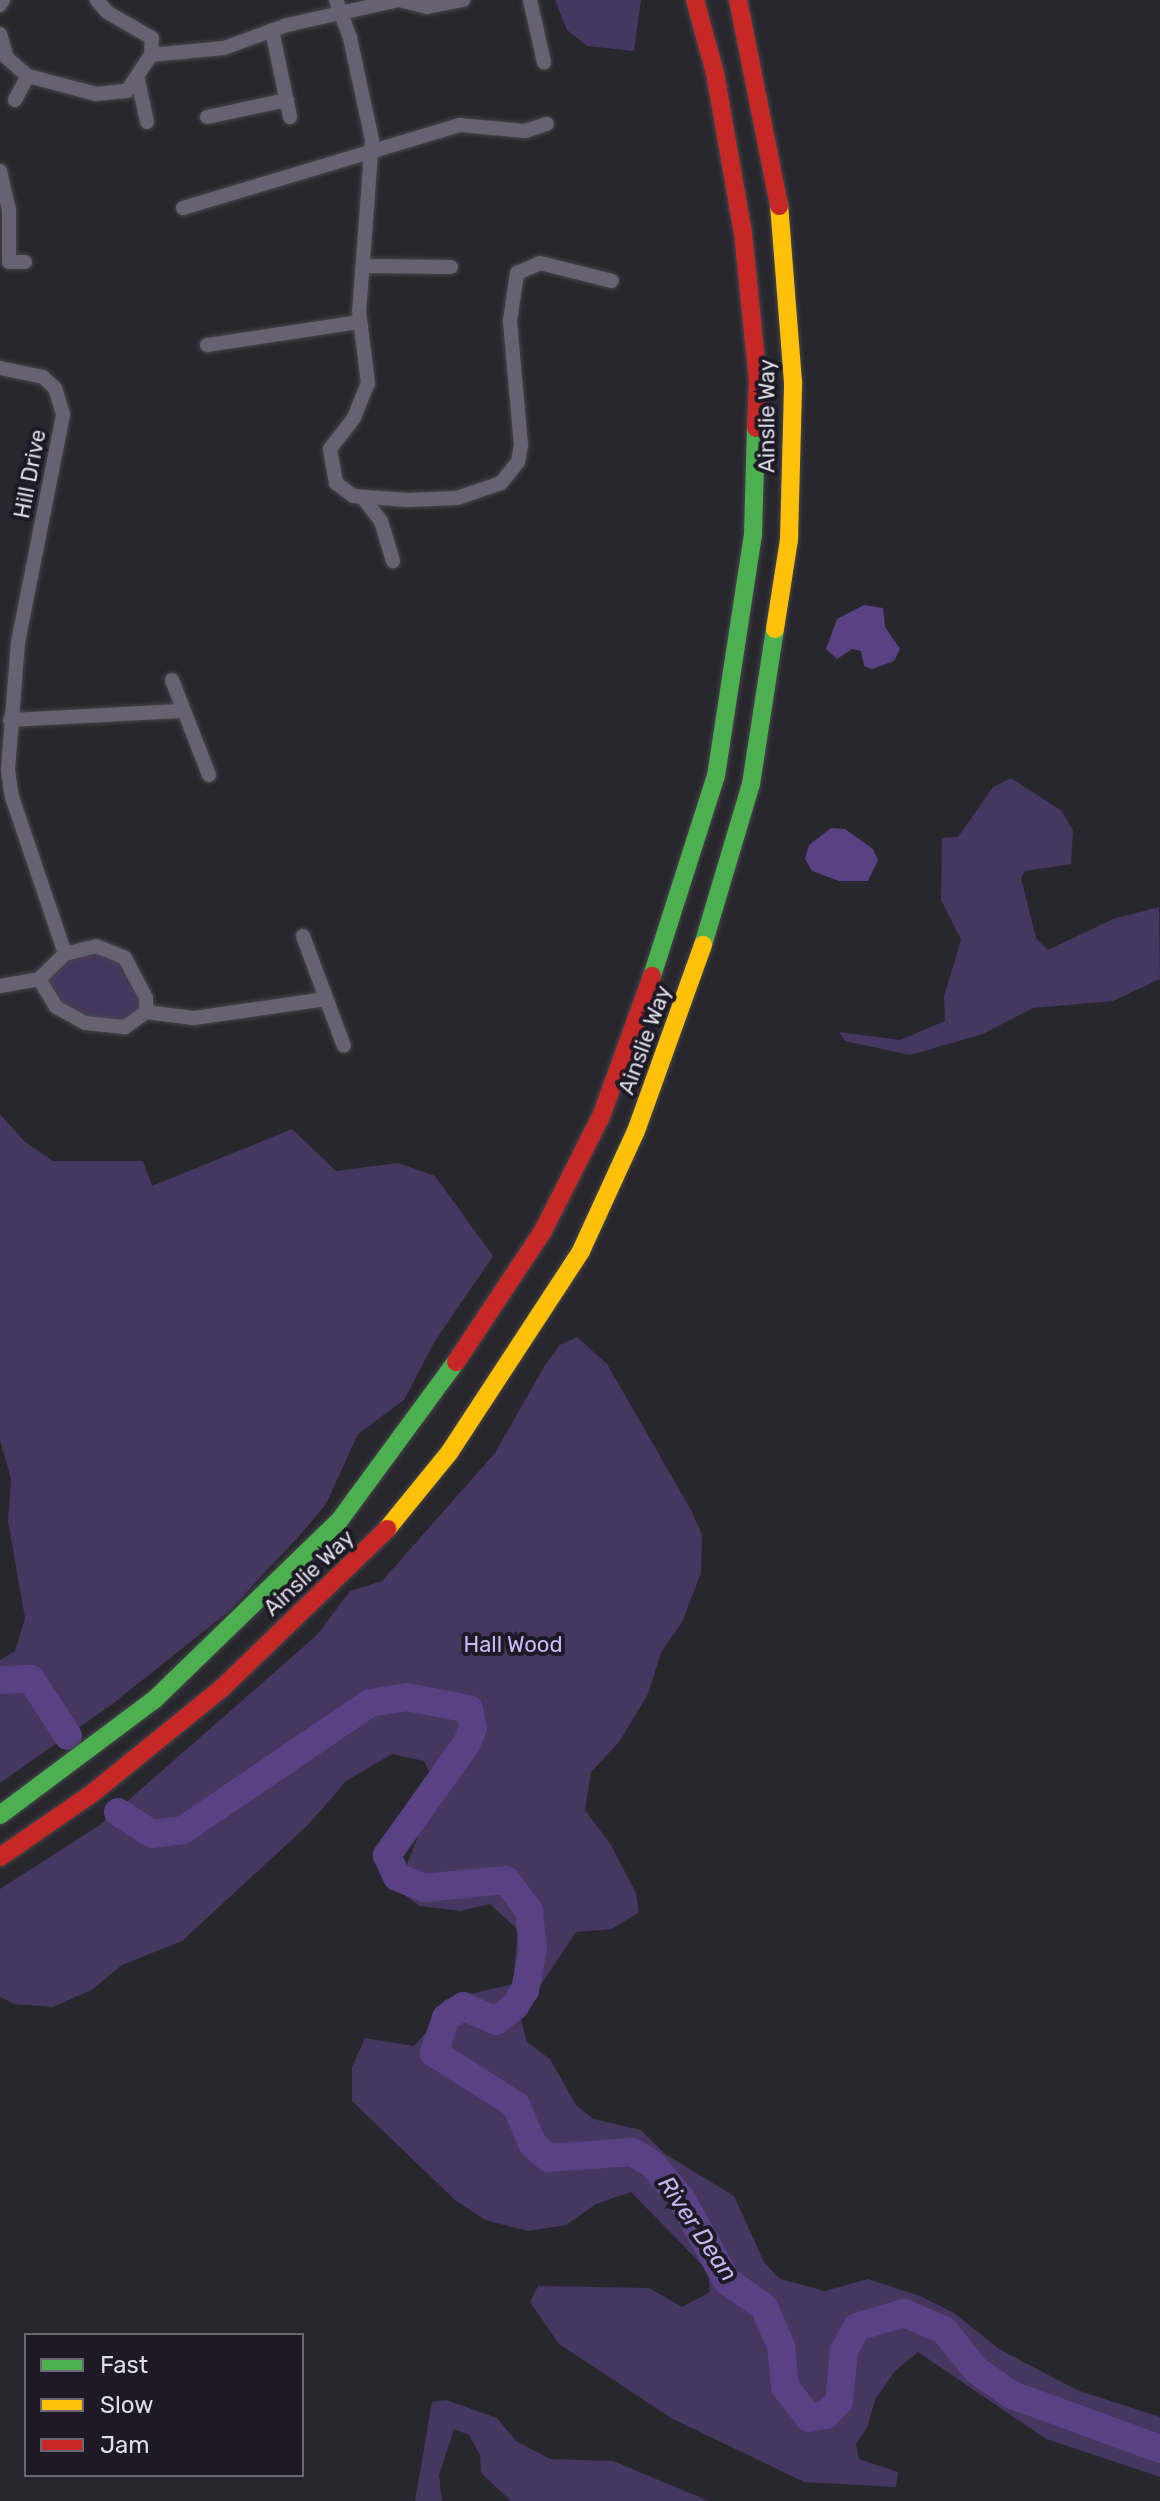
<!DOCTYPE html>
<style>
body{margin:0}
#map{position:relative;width:1160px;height:2501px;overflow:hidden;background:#28272d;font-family:Rubik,sans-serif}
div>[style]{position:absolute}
.green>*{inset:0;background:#453760}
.water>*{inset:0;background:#584283}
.river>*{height:28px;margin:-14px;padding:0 14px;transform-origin:14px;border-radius:14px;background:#584283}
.roads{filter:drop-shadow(0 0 2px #46454a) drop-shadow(0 0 2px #46454a)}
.street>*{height:14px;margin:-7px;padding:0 7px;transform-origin:7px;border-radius:7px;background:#666270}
.fast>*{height:18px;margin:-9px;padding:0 9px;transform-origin:9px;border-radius:9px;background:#4caf50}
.slow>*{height:18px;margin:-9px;padding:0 9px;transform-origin:9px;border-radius:9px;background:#ffc107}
.jam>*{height:18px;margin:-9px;padding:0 9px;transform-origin:9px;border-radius:9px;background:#c62828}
span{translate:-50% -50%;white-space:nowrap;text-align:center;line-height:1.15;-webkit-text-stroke:8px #1d1a26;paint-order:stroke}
.street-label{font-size:22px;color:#dfdde6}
.park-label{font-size:22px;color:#cbbaf7}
.water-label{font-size:24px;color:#c6b5f1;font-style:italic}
.legend{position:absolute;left:24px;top:2333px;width:280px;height:144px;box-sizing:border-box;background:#1d1a26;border:2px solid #6b6873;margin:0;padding:10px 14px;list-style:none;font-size:24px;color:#dfdde6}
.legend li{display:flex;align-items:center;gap:16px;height:40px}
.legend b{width:40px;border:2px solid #6b6873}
</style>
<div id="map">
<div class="green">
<div style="clip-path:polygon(555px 0,641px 0,634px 51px,587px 46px,567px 30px)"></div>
<div style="clip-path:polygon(1011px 778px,1062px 811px,1073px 831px,1071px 864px,1025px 871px,1021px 878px,1036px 938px,1048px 950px,1113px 919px,1159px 907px,1160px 979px,1113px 1001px,1033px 1008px,983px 1034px,910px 1055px,845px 1041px,839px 1032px,900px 1040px,945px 1021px,944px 996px,961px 940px,941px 900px,942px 838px,958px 837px,993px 787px)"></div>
<div style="clip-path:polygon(115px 950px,146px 998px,139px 1020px,85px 1023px,46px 994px,49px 965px,65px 954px)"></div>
<div style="clip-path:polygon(0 1114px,24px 1141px,53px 1161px,143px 1161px,152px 1186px,292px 1129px,336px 1171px,398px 1163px,435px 1176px,493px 1256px,435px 1341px,404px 1400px,358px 1434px,326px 1504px,300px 1535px,228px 1612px,111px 1705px,0 1783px,0 1660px,15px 1651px,25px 1618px,8px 1521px,11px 1479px,0 1440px)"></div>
<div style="clip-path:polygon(577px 1337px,607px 1364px,691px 1510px,702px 1535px,701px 1573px,682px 1622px,661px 1653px,648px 1694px,619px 1742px,591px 1772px,585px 1810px,611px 1845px,636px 1893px,639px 1912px,612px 1929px,576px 1932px,520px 2016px,527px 2042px,550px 2059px,576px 2105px,593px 2119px,641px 2130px,665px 2154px,734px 2196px,764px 2262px,780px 2279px,825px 2291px,868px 2279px,920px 2296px,954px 2313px,999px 2349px,1077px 2390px,1160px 2417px,1160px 2477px,1046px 2439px,918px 2352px,895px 2371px,875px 2400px,867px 2428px,856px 2444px,859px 2459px,898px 2472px,896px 2487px,804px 2482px,671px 2418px,559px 2344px,530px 2302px,538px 2286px,649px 2288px,682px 2307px,710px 2292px,708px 2271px,631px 2192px,596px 2204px,566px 2225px,528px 2231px,485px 2220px,455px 2200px,352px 2101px,352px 2067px,365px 2038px,414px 2046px,439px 2018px,444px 2000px,513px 1984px,518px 1930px,490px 1904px,460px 1911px,420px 1906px,397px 1890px,437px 1788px,424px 1761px,392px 1754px,346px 1781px,309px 1824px,182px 1941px,122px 1965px,93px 1989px,53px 2007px,14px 2004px,0 1997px,0 1889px,100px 1825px,317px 1635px,350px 1591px,382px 1581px,495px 1453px,545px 1365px,560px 1345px)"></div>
<div style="clip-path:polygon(446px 2400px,497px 2418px,516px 2441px,550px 2459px,613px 2461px,709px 2501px,511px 2501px,481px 2473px,480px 2455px,469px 2435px,454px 2429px,439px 2475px,442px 2501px,415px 2501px,432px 2402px)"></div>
</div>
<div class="water">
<div style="clip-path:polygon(864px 605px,883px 608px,885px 627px,900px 649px,894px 661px,872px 669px,864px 666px,861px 651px,852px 649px,837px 659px,826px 649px,837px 619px)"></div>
<div style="clip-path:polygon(831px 828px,845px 829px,873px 849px,878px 860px,868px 881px,839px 881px,812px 871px,805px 859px,809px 845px)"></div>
</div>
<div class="river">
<div style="left:0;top:1680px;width:31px;rotate:-2deg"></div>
<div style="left:31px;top:1679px;width:68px;rotate:57deg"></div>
<div style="left:118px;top:1812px;width:40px;rotate:32.9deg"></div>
<div style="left:152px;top:1834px;width:31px;rotate:-7deg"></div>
<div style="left:183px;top:1830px;width:226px;rotate:-34.2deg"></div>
<div style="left:370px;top:1703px;width:37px;rotate:-9deg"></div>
<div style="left:407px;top:1697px;width:63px;rotate:11deg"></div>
<div style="left:469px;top:1709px;width:19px;rotate:78deg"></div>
<div style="left:473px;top:1728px;width:16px;rotate:112deg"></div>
<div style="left:467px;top:1743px;width:138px;rotate:125.5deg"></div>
<div style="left:387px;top:1855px;width:24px;rotate:66deg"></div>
<div style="left:397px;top:1877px;width:29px;rotate:22deg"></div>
<div style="left:424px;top:1888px;width:82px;rotate:-5.6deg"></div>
<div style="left:506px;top:1880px;width:39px;rotate:53deg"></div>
<div style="left:529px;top:1911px;width:38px;rotate:84deg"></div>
<div style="left:533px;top:1949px;width:42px;rotate:101deg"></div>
<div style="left:525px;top:1990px;width:19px;rotate:122deg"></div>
<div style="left:515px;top:2006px;width:24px;rotate:142deg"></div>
<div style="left:496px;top:2021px;width:36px;rotate:-156deg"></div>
<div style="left:463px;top:2006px;width:21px;rotate:145deg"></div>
<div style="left:446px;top:2018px;width:37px;rotate:109deg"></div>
<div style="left:434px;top:2053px;width:97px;rotate:32.4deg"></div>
<div style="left:516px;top:2105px;width:41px;rotate:67.2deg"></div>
<div style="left:532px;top:2143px;width:22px;rotate:43deg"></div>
<div style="left:548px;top:2158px;width:85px;rotate:-4deg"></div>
<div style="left:633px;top:2152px;width:24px;rotate:33deg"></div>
<div style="left:653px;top:2165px;width:43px;rotate:49.7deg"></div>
<div style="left:681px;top:2198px;width:95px;rotate:61deg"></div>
<div style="left:727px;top:2281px;width:45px;rotate:35.1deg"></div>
<div style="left:764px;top:2307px;width:43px;rotate:66.4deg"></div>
<div style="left:781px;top:2346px;width:41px;rotate:84.4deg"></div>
<div style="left:785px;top:2387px;width:39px;rotate:52deg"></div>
<div style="left:809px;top:2418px;width:17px;rotate:-10deg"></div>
<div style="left:826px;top:2415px;width:19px;rotate:-47deg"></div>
<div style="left:839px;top:2401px;width:50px;rotate:-84.3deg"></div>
<div style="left:844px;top:2351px;width:27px;rotate:-62deg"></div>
<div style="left:857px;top:2327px;width:49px;rotate:-16.6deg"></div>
<div style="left:904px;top:2313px;width:43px;rotate:23deg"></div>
<div style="left:944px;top:2330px;width:51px;rotate:51.3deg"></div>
<div style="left:976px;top:2370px;width:44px;rotate:34.8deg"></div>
<div style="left:1012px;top:2395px;width:158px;rotate:20deg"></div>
</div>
<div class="roads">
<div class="street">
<div style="left:336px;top:0;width:40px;rotate:69.8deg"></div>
<div style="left:350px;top:38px;width:104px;rotate:77.8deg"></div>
<div style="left:372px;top:140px;width:171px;rotate:94.3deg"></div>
<div style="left:359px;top:311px;width:73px;rotate:82.9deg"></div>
<div style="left:368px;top:383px;width:38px;rotate:112deg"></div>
<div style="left:354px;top:418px;width:39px;rotate:128deg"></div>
<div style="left:330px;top:449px;width:35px;rotate:80deg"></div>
<div style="left:336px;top:483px;width:21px;rotate:37deg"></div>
<div style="left:353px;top:496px;width:54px;rotate:4.2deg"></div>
<div style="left:407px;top:500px;width:50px;rotate:-2.3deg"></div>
<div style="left:457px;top:498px;width:46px;rotate:-18.8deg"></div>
<div style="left:501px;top:483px;width:27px;rotate:-51deg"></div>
<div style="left:518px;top:462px;width:17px;rotate:-80deg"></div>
<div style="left:521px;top:445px;width:124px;rotate:-95.1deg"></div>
<div style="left:510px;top:321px;width:49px;rotate:-81.7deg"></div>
<div style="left:517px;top:273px;width:25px;rotate:-23deg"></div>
<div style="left:540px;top:263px;width:74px;rotate:14deg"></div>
<div style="left:530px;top:0;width:64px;rotate:77.3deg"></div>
<div style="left:0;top:5px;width:6px;rotate:-59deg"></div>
<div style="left:272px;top:30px;width:89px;rotate:78.3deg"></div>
<div style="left:0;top:34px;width:25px;rotate:74deg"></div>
<div style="left:7px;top:58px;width:28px;rotate:41deg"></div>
<div style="left:28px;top:76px;width:70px;rotate:14.8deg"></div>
<div style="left:96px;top:94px;width:31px;rotate:-6deg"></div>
<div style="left:127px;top:91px;width:43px;rotate:-56.3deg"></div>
<div style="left:151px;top:55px;width:17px;rotate:-87deg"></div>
<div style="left:152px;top:38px;width:52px;rotate:-150deg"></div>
<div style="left:107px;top:12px;width:16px;rotate:-130deg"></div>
<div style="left:151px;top:55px;width:73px;rotate:-5.5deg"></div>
<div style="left:224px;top:48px;width:67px;rotate:-20.1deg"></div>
<div style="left:287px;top:25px;width:115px;rotate:-12.6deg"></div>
<div style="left:399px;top:0;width:29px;rotate:14deg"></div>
<div style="left:427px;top:7px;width:37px;rotate:-11deg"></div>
<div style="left:138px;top:80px;width:43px;rotate:77.9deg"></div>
<div style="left:15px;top:100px;width:27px;rotate:-62deg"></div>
<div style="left:207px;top:117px;width:82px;rotate:-12deg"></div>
<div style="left:0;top:171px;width:39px;rotate:77deg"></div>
<div style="left:9px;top:209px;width:53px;rotate:90deg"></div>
<div style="left:9px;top:262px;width:16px"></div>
<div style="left:183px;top:208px;width:289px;rotate:-16.7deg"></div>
<div style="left:460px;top:125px;width:65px;rotate:5.3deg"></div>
<div style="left:525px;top:131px;width:23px;rotate:-18deg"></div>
<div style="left:366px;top:266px;width:85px;rotate:0.7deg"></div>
<div style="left:207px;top:345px;width:154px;rotate:-8.6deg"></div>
<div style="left:0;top:368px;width:44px;rotate:11.8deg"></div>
<div style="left:43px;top:377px;width:16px;rotate:43deg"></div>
<div style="left:55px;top:388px;width:28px;rotate:73deg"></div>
<div style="left:63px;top:415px;width:231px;rotate:101.2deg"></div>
<div style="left:18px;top:642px;width:128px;rotate:94.5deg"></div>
<div style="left:8px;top:770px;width:27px;rotate:82deg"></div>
<div style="left:12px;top:797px;width:166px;rotate:71.3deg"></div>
<div style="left:363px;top:498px;width:29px;rotate:52deg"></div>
<div style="left:381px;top:521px;width:42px;rotate:73.3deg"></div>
<div style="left:172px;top:680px;width:102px;rotate:68.7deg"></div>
<div style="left:10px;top:720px;width:173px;rotate:-3deg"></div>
<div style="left:303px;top:936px;width:117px;rotate:69.6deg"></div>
<div style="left:0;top:986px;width:40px;rotate:-10deg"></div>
<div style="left:39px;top:979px;width:36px;rotate:-44deg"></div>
<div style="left:65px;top:954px;width:32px;rotate:-14deg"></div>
<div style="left:96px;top:946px;width:31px;rotate:22deg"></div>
<div style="left:125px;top:958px;width:45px;rotate:62.3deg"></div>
<div style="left:146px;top:998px;width:14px;rotate:90deg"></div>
<div style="left:146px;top:1012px;width:26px;rotate:144deg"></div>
<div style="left:125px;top:1027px;width:40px;rotate:-174.3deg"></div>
<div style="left:85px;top:1023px;width:33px;rotate:-151deg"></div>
<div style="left:56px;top:1007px;width:33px;rotate:-121deg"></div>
<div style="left:146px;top:1012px;width:48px;rotate:7.1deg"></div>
<div style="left:194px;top:1018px;width:133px;rotate:-8.2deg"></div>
</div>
<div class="fast">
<div style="left:703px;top:945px;width:168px;rotate:-73.4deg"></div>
<div style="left:751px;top:784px;width:157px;rotate:-81.2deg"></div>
<div style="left:652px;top:976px;width:210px;rotate:-72.3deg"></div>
<div style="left:716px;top:776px;width:244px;rotate:-81.3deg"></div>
<div style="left:753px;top:535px;width:107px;rotate:-88.4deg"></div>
<div style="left:0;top:1815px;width:192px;rotate:-36.8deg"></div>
<div style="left:154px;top:1700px;width:257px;rotate:-44.1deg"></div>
<div style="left:339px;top:1521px;width:197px;rotate:-53.7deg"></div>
</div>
<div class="slow">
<div style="left:775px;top:629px;width:90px;rotate:-81.1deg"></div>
<div style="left:789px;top:540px;width:158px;rotate:-88.5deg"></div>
<div style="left:793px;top:382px;width:177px;rotate:-94.5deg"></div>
<div style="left:387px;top:1529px;width:98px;rotate:-50.8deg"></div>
<div style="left:449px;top:1453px;width:241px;rotate:-56.8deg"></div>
<div style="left:581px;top:1251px;width:132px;rotate:-65.4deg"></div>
<div style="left:636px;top:1131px;width:198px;rotate:-70.2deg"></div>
</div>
<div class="jam">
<div style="left:695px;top:0;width:76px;rotate:74.7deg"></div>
<div style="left:715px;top:73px;width:162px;rotate:80.1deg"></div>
<div style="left:743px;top:233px;width:149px;rotate:84.2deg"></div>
<div style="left:758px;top:381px;width:47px;rotate:92.4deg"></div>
<div style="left:738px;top:0;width:210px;rotate:78.7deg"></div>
<div style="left:456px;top:1362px;width:157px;rotate:-56.4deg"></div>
<div style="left:543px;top:1231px;width:131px;rotate:-63.2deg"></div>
<div style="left:602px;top:1114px;width:147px;rotate:-70.1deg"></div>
<div style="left:0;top:1857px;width:109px;rotate:-34.6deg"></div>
<div style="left:90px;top:1795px;width:169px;rotate:-39deg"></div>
<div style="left:221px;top:1689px;width:231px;rotate:-43.9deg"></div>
</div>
</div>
<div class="street-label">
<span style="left:767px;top:416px;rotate:-90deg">Ainslie Way</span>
<span style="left:30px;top:474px;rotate:-79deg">Hill Drive</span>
<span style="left:645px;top:1040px;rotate:-70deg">Ainslie Way</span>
<span style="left:309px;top:1573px;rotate:-43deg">Ainslie Way</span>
</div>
<div class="park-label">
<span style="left:513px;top:1645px">Hall Wood</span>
</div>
<div class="water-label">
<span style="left:697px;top:2229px;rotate:56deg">River Dean</span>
</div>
<ul class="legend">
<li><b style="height:10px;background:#4caf50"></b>Fast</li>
<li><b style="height:10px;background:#ffc107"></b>Slow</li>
<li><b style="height:10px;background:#c62828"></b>Jam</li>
</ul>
</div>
